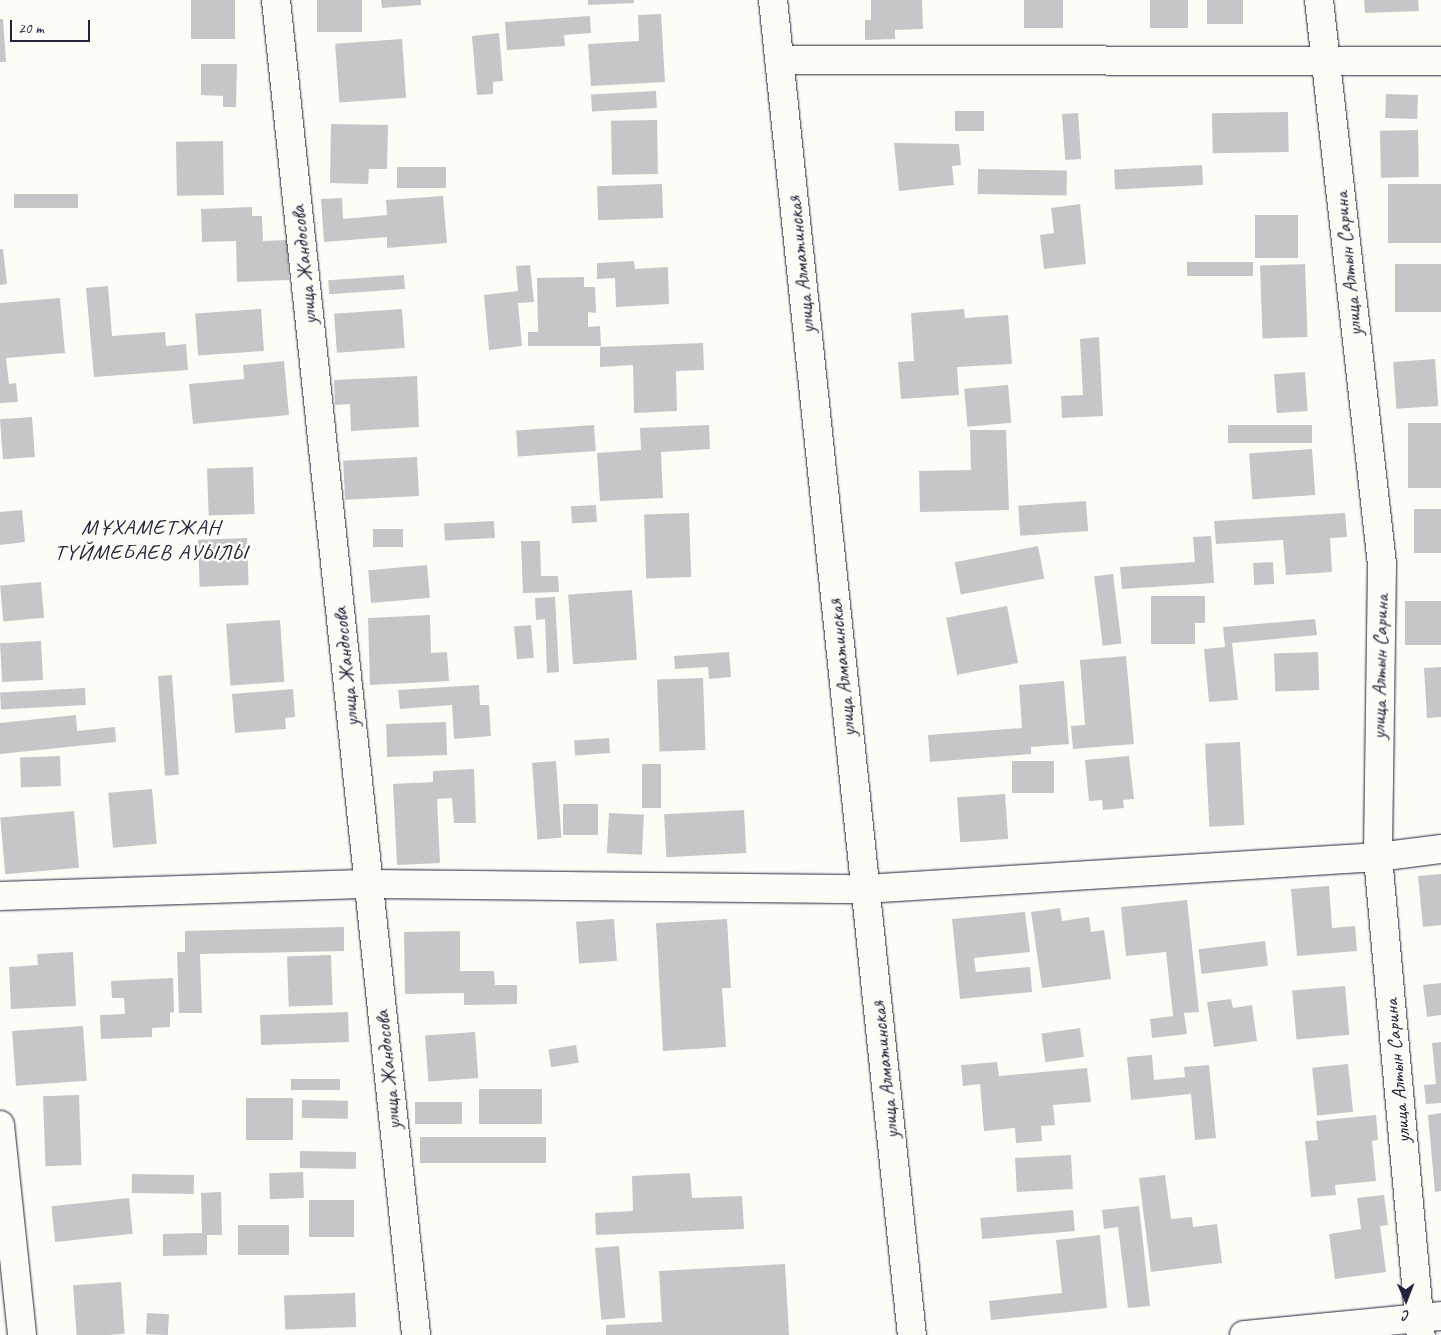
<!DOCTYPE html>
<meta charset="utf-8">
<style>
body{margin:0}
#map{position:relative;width:1441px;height:1335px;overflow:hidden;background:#fdfcf7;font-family:Caveat,sans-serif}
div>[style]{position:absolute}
.building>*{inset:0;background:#c6c6c8;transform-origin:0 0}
.roads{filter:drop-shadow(0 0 1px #22223b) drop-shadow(0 0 1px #22223b)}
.minor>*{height:28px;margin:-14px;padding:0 14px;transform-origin:14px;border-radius:14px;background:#fdfcf7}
span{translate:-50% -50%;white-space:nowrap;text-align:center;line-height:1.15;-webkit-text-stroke:5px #fdfcf7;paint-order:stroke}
.street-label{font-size:20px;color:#22223b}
.quarter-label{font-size:22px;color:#22223b;letter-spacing:1px}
.north{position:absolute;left:1381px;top:1275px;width:50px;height:50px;-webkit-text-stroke:4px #fdfcf7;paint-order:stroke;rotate:179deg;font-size:14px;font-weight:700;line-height:20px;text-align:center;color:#22223b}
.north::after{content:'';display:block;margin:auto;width:18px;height:22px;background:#22223b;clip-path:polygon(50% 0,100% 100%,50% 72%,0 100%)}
.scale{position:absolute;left:10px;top:20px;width:80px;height:22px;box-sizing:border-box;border:2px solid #22223b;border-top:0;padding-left:6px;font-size:15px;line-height:18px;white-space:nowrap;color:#22223b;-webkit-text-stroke:4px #fdfcf7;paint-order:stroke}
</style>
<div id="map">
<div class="building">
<div style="left:191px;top:0;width:44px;height:39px"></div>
<div style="left:317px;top:0;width:45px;height:32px"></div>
<div style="clip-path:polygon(381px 0,421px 0,421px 5px,382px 8px)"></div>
<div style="clip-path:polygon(588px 0,634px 0,634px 3px,588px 5px)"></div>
<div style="clip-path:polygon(871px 0,922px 0,923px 29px,895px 30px,895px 39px,865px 40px,865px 20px,871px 20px)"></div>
<div style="left:1024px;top:0;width:39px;height:28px"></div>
<div style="left:1150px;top:0;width:38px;height:28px"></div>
<div style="left:1207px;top:0;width:36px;height:24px"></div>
<div style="clip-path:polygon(1364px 0,1418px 0,1419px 11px,1365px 13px)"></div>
<div style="clip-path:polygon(661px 14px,665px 82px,591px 86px,588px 44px,639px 41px,638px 15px)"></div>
<div style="clip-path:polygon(590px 16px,591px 33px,564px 35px,565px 46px,507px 50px,505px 22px)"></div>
<div style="clip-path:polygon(0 19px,3px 19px,6px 62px,0 62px)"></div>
<div style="clip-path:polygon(499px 33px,503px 81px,493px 82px,493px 94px,477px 95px,472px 36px)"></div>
<div style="left:402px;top:39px;width:59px;height:67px;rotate:86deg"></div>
<div style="clip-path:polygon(201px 64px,237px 64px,236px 107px,223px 107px,223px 96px,201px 95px)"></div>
<div style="left:656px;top:91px;width:17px;height:65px;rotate:87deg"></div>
<div style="left:1386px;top:94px;width:32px;height:24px;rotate:2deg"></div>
<div style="left:955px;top:111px;width:29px;height:20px"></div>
<div style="left:1288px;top:112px;width:40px;height:76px;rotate:89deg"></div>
<div style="left:1078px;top:113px;width:46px;height:16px;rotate:86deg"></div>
<div style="left:657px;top:120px;width:54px;height:46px;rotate:89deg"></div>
<div style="clip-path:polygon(331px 124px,388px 125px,387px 169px,369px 169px,368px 184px,330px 183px)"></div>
<div style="left:1418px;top:130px;width:47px;height:38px;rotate:89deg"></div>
<div style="left:223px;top:141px;width:54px;height:47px;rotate:89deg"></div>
<div style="clip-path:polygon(894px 143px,959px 144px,961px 165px,952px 166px,954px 185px,899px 191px)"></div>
<div style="left:1202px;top:165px;width:20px;height:88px;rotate:87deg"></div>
<div style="left:446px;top:167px;width:21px;height:49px;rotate:90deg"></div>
<div style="left:978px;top:169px;width:89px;height:25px;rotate:1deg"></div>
<div style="left:662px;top:184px;width:34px;height:65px;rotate:88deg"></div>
<div style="left:1441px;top:184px;width:59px;height:53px;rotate:90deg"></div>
<div style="left:78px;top:194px;width:14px;height:64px;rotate:90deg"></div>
<div style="clip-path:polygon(443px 196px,447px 243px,387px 248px,387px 237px,324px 242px,321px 199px,342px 198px,343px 219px,387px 215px,386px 200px)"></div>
<div style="clip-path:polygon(1080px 204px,1086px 264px,1044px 269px,1040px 235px,1054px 233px,1051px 208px)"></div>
<div style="clip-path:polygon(252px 207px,252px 216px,262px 216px,263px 241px,287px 240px,289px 280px,237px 282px,236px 241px,202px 242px,201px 209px)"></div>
<div style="left:1255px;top:215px;width:43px;height:43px"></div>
<div style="clip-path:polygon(0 249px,3px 249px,7px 284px,0 285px)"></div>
<div style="clip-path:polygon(634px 261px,635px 269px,668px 267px,669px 304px,616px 307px,615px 278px,597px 279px,597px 263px)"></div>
<div style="left:1253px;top:262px;width:14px;height:66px;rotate:90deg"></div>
<div style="left:1305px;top:264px;width:73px;height:45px;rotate:88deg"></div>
<div style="left:1441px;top:264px;width:48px;height:46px;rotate:90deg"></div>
<div style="clip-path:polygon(530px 265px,534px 302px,518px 303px,522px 346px,489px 350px,484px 295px,518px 291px,516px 266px)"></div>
<div style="left:404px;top:275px;width:14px;height:76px;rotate:86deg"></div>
<div style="clip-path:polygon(584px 277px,584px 287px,595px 287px,596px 313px,588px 312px,588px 327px,600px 326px,601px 346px,528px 346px,528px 332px,538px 332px,537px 278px)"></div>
<div style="clip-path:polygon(108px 286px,112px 336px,165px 332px,166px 346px,186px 344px,188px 370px,94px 377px,86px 288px)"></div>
<div style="clip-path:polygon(60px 298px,65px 353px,6px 358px,9px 384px,16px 383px,18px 402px,0 403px,0 303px)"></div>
<div style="left:261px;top:309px;width:42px;height:66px;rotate:86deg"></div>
<div style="left:402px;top:309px;width:39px;height:68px;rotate:86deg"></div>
<div style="clip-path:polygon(964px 309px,965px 318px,1008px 315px,1012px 364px,957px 367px,959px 395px,901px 399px,898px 362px,914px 361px,911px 313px)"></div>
<div style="clip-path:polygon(1099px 337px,1103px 416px,1062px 418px,1061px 396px,1083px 395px,1080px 339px)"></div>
<div style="clip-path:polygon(703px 343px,704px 370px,676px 371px,677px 411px,634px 413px,633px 365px,600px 367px,600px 347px)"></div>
<div style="left:1435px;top:359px;width:47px;height:42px;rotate:86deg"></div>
<div style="clip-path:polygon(284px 361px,289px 415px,193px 424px,189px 384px,244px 379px,243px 365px)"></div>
<div style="left:1305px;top:372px;width:39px;height:31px;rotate:86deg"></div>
<div style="clip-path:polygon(417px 376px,419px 427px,351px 431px,350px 404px,335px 405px,334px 380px)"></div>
<div style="left:1008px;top:385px;width:38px;height:44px;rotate:85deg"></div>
<div style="left:32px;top:417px;width:40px;height:32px;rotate:86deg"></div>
<div style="left:1441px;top:423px;width:65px;height:33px;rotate:90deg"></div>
<div style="left:594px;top:425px;width:26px;height:78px;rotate:86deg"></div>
<div style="clip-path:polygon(709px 425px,710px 449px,661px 452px,663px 498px,600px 501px,597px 453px,641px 450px,640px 428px)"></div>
<div style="left:1312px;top:425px;width:18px;height:84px;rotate:90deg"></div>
<div style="clip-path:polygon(970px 430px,1006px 430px,1009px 510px,920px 512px,919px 471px,971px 470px)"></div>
<div style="left:1312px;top:449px;width:46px;height:63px;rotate:86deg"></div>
<div style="left:417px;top:457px;width:39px;height:74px;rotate:87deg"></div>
<div style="left:253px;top:467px;width:47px;height:46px;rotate:88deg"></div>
<div style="left:1086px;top:501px;width:30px;height:68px;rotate:86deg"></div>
<div style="left:596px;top:505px;width:17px;height:25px;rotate:87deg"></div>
<div style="left:1441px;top:509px;width:44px;height:27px;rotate:90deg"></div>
<div style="clip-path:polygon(22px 510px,25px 542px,0 545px,0 512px)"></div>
<div style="left:689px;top:513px;width:64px;height:45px;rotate:88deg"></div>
<div style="clip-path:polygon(1345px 513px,1347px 537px,1330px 538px,1332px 572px,1286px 575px,1283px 540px,1216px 544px,1214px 521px)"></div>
<div style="left:494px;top:521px;width:17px;height:50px;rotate:87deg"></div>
<div style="left:373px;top:529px;width:30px;height:18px"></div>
<div style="clip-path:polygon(1211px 536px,1214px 583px,1122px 589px,1120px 567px,1195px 562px,1193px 537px)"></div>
<div style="left:247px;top:538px;width:47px;height:49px;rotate:88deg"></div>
<div style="clip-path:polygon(521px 541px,540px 541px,541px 576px,558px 576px,559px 592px,523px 593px)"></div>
<div style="left:1038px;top:546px;width:33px;height:85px;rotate:79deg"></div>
<div style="left:1273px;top:562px;width:22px;height:20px;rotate:87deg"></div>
<div style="left:427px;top:565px;width:33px;height:59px;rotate:85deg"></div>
<div style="left:1113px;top:574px;width:70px;height:19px;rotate:83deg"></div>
<div style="left:41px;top:582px;width:36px;height:41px;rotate:85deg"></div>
<div style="left:632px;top:590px;width:70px;height:64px;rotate:86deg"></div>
<div style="clip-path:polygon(1151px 596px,1205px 596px,1205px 623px,1195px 623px,1195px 644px,1151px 644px)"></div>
<div style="clip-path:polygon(555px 597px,559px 672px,547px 673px,545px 619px,536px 620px,535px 598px)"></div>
<div style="left:1441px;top:601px;width:44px;height:36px;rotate:90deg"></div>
<div style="left:1007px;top:606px;width:58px;height:62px;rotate:79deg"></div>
<div style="clip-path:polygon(430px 615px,431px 653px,447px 652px,449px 681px,370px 685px,368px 618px)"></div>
<div style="clip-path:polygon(1315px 619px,1317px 635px,1232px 643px,1238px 700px,1209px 702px,1204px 649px,1225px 647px,1223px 627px)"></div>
<div style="left:280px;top:620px;width:62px;height:54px;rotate:86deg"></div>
<div style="left:531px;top:625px;width:33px;height:17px;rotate:85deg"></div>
<div style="left:41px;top:641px;width:39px;height:41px;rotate:87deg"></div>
<div style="clip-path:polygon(729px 652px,731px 677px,709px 679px,708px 667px,675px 669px,674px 656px)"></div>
<div style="left:1318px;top:652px;width:38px;height:44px;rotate:88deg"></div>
<div style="clip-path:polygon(1126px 656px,1134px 744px,1073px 749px,1071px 726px,1085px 725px,1080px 660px)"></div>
<div style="clip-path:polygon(1441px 667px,1441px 717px,1427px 718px,1424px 668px)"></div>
<div style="left:172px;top:675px;width:100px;height:14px;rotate:86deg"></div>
<div style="left:703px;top:678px;width:72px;height:46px;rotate:88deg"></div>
<div style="clip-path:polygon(1064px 681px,1069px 744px,1031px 747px,1031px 754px,930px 762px,928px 735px,1022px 728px,1019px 685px)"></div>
<div style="clip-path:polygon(479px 685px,480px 705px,489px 705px,491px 736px,454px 739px,452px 705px,400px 709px,398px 690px)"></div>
<div style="left:85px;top:688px;width:17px;height:85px;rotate:87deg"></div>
<div style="clip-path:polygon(293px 689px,295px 717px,285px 718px,286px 729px,235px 733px,232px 694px)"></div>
<div style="clip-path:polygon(76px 715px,77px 731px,115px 727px,116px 742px,0 754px,0 723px)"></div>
<div style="left:446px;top:722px;width:33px;height:60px;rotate:88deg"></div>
<div style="left:609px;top:738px;width:15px;height:35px;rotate:86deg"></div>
<div style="left:1240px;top:742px;width:83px;height:35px;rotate:87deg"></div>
<div style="left:60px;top:756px;width:30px;height:40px;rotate:88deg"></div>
<div style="clip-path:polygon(1129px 756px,1134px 799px,1123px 800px,1124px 808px,1103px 810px,1102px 800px,1089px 801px,1085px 760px)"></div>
<div style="left:556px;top:761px;width:77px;height:24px;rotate:86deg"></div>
<div style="left:1012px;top:761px;width:42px;height:32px"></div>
<div style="left:642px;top:764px;width:19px;height:44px"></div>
<div style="clip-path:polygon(474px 769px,476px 823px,454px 823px,452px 798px,437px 799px,440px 863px,397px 865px,393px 784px,433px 782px,433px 771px)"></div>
<div style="left:152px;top:789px;width:55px;height:44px;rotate:85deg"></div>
<div style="left:1005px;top:794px;width:45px;height:48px;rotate:86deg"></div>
<div style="left:563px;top:804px;width:35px;height:31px"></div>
<div style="left:744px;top:810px;width:43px;height:80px;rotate:87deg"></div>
<div style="left:74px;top:811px;width:57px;height:74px;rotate:85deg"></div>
<div style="left:609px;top:813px;width:35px;height:40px;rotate:3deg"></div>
<div style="clip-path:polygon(1441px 874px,1441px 925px,1423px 927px,1418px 876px)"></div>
<div style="clip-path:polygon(1329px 886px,1332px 928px,1355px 926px,1357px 951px,1297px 956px,1291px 889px)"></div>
<div style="clip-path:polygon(1187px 900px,1199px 1012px,1184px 1013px,1187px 1034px,1152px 1038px,1150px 1019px,1173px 1016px,1166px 952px,1126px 956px,1121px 907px)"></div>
<div style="clip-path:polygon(1060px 908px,1062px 921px,1089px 917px,1091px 932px,1104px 930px,1111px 979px,1042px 988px,1031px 912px)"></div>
<div style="clip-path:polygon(1025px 912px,1030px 952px,974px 958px,976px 972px,1030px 967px,1032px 992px,960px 999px,952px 919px)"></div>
<div style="left:614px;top:919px;width:42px;height:38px;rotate:86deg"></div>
<div style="clip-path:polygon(727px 919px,731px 988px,722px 988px,726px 1047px,663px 1051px,656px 923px)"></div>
<div style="clip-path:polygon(344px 927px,344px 951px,200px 954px,202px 1013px,179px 1013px,177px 952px,185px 952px,185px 931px)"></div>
<div style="clip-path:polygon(460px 931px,460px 971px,494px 971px,495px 985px,517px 985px,517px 1004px,464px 1005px,464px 993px,405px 994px,404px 932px)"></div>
<div style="left:1265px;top:941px;width:25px;height:67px;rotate:83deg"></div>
<div style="clip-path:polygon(73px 952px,76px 1006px,11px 1009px,9px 967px,38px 965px,37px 954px)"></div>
<div style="left:331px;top:955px;width:50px;height:44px;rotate:88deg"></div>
<div style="clip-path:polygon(173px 978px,174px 1012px,170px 1013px,170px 1027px,152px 1028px,152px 1037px,101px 1039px,100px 1015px,125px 1014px,124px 998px,112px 998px,111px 981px)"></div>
<div style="clip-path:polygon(1441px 983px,1441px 1015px,1427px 1017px,1423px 985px)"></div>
<div style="left:1345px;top:986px;width:49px;height:53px;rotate:85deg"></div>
<div style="clip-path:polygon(1231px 999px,1233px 1008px,1252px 1005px,1257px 1041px,1214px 1047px,1207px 1002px)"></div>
<div style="left:348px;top:1012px;width:30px;height:88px;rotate:88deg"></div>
<div style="left:83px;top:1026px;width:55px;height:71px;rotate:86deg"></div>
<div style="left:1080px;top:1028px;width:29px;height:39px;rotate:82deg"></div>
<div style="left:475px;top:1032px;width:46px;height:50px;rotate:86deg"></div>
<div style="clip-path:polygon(1441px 1042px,1441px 1103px,1426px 1104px,1424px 1085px,1436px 1084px,1432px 1043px)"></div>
<div style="left:576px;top:1045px;width:18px;height:28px;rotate:81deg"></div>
<div style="clip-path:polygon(1152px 1055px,1154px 1080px,1185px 1077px,1184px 1067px,1209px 1065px,1216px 1138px,1195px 1140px,1191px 1094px,1131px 1100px,1127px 1057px)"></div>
<div style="clip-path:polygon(997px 1062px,999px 1076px,1087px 1068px,1091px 1102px,1053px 1105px,1055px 1125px,1041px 1126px,1042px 1141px,1016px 1143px,1015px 1128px,984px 1131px,980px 1084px,963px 1086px,961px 1065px)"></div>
<div style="left:1348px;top:1064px;width:48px;height:36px;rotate:84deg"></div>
<div style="left:291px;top:1079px;width:49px;height:11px"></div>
<div style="left:542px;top:1089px;width:35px;height:63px;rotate:90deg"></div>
<div style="left:79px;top:1095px;width:70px;height:36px;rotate:88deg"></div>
<div style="left:246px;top:1098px;width:47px;height:42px"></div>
<div style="left:302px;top:1100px;width:46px;height:18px;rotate:1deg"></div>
<div style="left:462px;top:1102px;width:22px;height:47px;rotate:90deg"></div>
<div style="clip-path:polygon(1441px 1113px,1441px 1191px,1435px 1192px,1428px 1115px)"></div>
<div style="clip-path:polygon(1376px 1115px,1378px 1140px,1372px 1141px,1376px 1181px,1335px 1185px,1336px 1195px,1311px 1197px,1305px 1141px,1318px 1140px,1316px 1121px)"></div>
<div style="left:546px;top:1137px;width:26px;height:126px;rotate:90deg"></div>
<div style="left:300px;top:1151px;width:56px;height:17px;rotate:1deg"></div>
<div style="left:1071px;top:1155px;width:34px;height:56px;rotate:87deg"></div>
<div style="left:303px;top:1172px;width:26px;height:34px;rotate:88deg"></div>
<div style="clip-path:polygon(690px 1173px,692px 1198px,742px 1196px,744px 1229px,596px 1235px,595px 1213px,633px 1211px,632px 1176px)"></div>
<div style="left:132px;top:1174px;width:62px;height:19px;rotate:1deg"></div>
<div style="clip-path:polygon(1165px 1175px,1171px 1219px,1192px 1217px,1193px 1227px,1217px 1224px,1222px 1263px,1151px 1272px,1139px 1178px)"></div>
<div style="clip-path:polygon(221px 1192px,222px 1235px,207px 1235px,207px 1255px,163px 1256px,163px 1234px,202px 1233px,201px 1193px)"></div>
<div style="clip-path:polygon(1384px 1195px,1388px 1225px,1380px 1226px,1386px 1272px,1335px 1279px,1329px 1234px,1361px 1229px,1357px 1198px)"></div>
<div style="left:129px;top:1198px;width:36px;height:78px;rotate:84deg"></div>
<div style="left:309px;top:1200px;width:45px;height:37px"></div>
<div style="clip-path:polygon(1139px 1206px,1150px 1306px,1128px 1308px,1118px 1227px,1104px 1229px,1102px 1210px)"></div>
<div style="left:1073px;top:1210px;width:21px;height:93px;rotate:85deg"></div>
<div style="left:238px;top:1225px;width:51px;height:30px"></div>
<div style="clip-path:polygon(1100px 1235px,1107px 1308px,991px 1320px,989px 1301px,1062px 1293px,1056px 1240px)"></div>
<div style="left:619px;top:1246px;width:72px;height:24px;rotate:85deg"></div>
<div style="clip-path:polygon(785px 1264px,789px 1335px,606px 1335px,606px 1325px,662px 1322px,659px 1271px)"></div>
<div style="left:121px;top:1282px;width:52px;height:48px;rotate:86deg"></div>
<div style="left:355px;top:1293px;width:34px;height:71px;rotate:88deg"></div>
<div style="left:147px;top:1313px;width:22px;height:21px;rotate:3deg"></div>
</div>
<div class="roads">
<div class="minor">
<div style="left:276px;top:0;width:1342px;rotate:84.01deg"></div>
<div style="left:773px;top:0;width:1342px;rotate:84.06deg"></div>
<div style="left:1319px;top:0;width:568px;rotate:83.63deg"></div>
<div style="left:1382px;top:564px;width:293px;rotate:90.8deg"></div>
<div style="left:1378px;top:857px;width:480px;rotate:84.9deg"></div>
<div style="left:779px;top:60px;width:662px;rotate:0.09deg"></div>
<div style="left:0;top:896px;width:369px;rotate:-1.9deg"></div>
<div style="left:369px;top:884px;width:496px;rotate:0.6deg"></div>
<div style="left:865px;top:889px;width:514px;rotate:-3.57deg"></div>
<div style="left:1378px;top:857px;width:64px;rotate:-7.2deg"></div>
<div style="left:0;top:1125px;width:211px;rotate:84deg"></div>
<div style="left:1244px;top:1335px;width:198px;rotate:-5.5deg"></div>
</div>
</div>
<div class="street-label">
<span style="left:1348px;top:264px;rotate:-96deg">улица Алтын Сарина</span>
<span style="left:304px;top:265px;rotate:-96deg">улица Жандосова</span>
<span style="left:801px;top:265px;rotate:-96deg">улица Алматинская</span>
<span style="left:346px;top:667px;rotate:-96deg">улица Жандосова</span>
<span style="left:1380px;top:667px;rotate:-89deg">улица Алтын Сарина</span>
<span style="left:842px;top:668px;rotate:-96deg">улица Алматинская</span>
<span style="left:388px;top:1070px;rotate:-96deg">улица Жандосова</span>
<span style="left:885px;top:1070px;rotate:-96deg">улица Алматинская</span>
<span style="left:1397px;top:1071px;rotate:-95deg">улица Алтын Сарина</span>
</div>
<div class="quarter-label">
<span style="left:151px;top:540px">МҰХАМЕТЖАН<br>ТҮЙМЕБАЕВ АУЫЛЫ</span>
</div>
<div class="north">С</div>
<div class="scale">20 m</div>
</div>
